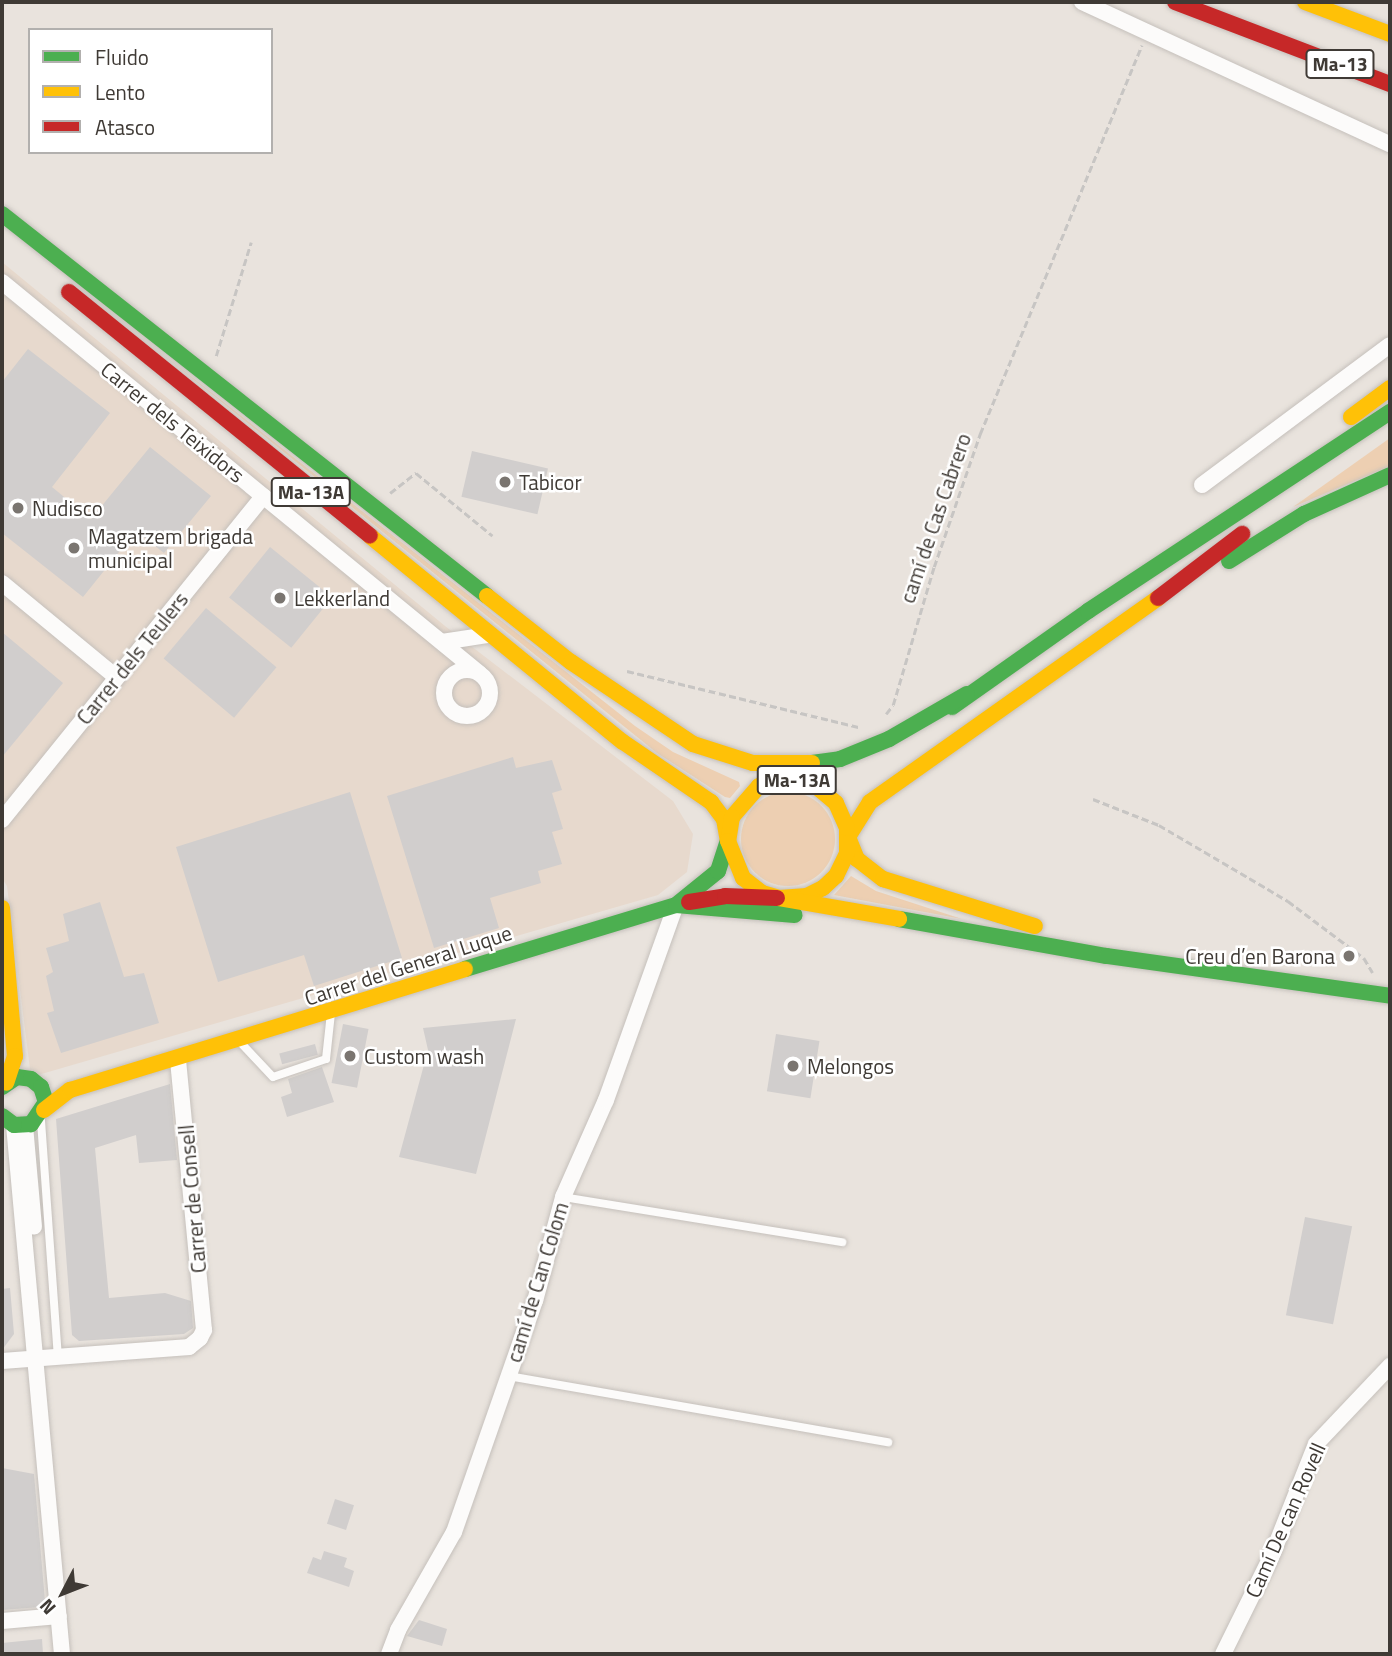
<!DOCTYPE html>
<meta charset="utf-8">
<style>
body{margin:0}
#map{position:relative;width:1392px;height:1656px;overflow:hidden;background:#e9e3dd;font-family:"Titillium Web",sans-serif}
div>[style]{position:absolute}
.built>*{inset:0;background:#e7d9cd}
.green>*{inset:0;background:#edcfb2}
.round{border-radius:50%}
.building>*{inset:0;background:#d1cecd;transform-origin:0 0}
.path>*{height:2.5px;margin-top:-1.25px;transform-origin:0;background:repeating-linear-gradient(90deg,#c7c5c3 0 7px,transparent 0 10.5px)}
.roads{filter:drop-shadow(0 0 2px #c5c0bb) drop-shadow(0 0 2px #c5c0bb)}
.lane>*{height:8px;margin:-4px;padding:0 4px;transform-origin:4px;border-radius:4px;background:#fcfbfa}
.street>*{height:16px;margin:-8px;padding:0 8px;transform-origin:8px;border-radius:8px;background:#fcfbfa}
.street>.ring{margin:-8px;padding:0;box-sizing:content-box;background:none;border:16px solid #fcfbfa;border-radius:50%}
.fast>*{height:16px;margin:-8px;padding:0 8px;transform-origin:8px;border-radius:8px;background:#4caf50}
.slow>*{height:16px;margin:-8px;padding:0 8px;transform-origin:8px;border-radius:8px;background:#ffc107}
.jam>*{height:16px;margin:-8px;padding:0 8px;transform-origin:8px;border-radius:8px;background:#c62828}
.dots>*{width:19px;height:19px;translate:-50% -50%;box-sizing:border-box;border:4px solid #fff;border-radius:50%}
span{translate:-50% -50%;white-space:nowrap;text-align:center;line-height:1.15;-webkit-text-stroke:5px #fff;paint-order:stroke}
.shield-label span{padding:2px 5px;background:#fff;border:2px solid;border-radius:5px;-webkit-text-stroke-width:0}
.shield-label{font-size:19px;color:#3f3a35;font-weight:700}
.street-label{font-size:21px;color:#3f3a35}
.poi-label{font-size:21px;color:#3f3a35}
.left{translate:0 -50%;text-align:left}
.right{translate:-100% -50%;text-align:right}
.frame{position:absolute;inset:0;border:4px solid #3f3a35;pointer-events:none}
.legend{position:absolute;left:28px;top:28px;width:245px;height:126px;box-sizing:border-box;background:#fff;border:2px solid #b2b0ae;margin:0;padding:9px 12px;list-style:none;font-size:21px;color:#3f3a35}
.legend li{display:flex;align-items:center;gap:14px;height:35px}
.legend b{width:35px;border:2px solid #b2b0ae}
.north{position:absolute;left:28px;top:1558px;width:70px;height:70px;-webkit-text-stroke:5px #fff;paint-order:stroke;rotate:228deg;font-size:19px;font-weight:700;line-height:28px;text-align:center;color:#3f3a35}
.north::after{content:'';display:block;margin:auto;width:24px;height:32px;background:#3f3a35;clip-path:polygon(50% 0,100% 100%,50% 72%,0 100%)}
</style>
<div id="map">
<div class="built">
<div style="clip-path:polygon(2px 262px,445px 626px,673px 801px,693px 834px,687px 872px,658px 895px,31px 1077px,7px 886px,2px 878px)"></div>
</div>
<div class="green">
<div style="clip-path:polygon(146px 341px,635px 726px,673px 752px,739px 782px,740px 786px,730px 798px,725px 797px,657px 753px)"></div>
<div style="clip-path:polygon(1390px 438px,1390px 466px,1293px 507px)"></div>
<div class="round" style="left:741px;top:792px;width:94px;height:94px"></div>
<div style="clip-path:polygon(851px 876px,876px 891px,962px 919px,834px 895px)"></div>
</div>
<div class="building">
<div style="clip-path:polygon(28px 349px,110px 413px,52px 487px,91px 519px,150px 447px,211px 496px,164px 553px,136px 531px,83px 597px,2px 533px,2px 382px)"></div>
<div style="left:472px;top:451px;width:78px;height:47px;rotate:13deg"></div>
<div style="left:270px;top:547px;width:80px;height:65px;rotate:39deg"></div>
<div style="left:206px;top:608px;width:92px;height:66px;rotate:40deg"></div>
<div style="clip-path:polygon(2px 632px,63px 683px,2px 757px)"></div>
<div style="clip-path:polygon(513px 757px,516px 768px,552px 760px,562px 790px,552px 793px,563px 829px,552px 832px,562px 864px,538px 871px,541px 883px,490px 898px,499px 928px,434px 948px,387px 796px)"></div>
<div style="clip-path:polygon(350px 792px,402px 958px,314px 986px,304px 955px,218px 982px,176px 847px)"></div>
<div style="clip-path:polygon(100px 902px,124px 977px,144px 973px,159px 1023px,61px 1053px,47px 1013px,54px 1011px,46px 976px,53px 972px,46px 948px,69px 941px,63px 914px)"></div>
<div style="clip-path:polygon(516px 1019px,476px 1174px,399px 1157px,428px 1050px,423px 1028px)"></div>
<div style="left:343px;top:1024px;width:26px;height:60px;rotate:11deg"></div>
<div style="left:776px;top:1034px;width:44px;height:58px;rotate:9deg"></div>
<div style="left:315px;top:1044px;width:11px;height:37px;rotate:75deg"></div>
<div style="clip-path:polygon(322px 1067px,334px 1102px,287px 1117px,281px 1097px,292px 1093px,288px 1079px)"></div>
<div style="clip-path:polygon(170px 1084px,177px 1160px,139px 1163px,136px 1135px,95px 1148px,109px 1298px,165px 1293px,191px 1301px,193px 1328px,184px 1334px,79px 1341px,72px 1335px,56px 1119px)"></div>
<div style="left:1305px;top:1217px;width:48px;height:100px;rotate:11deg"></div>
<div style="clip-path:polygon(10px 1288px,14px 1334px,2px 1350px,2px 1289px)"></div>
<div style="clip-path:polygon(2px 1468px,34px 1474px,45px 1601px,40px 1607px,2px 1610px)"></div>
<div style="left:335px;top:1499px;width:20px;height:26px;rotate:18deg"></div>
<div style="clip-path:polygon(324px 1551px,347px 1558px,344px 1567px,354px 1571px,349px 1587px,307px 1573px,313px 1557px,321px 1560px)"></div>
<div style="clip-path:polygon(419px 1620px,447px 1629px,442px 1646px,407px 1636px)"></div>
<div style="clip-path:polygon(42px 1639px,43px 1654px,2px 1654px,2px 1643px)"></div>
</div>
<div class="path">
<div style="left:216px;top:356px;width:119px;rotate:-72.9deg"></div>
<div style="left:390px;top:493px;width:33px;rotate:-38deg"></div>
<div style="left:416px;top:473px;width:99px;rotate:39.3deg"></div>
<div style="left:627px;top:671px;width:238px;rotate:13.6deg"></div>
<div style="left:886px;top:714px;width:11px;rotate:-52deg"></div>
<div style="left:893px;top:705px;width:144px;rotate:-73.5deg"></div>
<div style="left:934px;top:567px;width:141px;rotate:-70.9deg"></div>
<div style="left:980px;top:434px;width:421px;rotate:-67.4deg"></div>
<div style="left:1093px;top:799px;width:71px;rotate:21.5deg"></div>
<div style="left:1159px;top:825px;width:150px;rotate:30.5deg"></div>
<div style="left:1288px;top:901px;width:95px;rotate:36.9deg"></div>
<div style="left:1364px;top:958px;width:17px;rotate:59deg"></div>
</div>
<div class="roads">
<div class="lane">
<div style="left:240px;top:1042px;width:48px;rotate:46.7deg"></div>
<div style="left:273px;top:1077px;width:56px;rotate:-18.8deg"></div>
<div style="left:326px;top:1059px;width:46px;rotate:-83.8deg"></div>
<div style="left:41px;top:1121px;width:236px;rotate:85.9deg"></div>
<div style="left:563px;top:1197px;width:283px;rotate:9.2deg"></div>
<div style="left:508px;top:1376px;width:386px;rotate:9.9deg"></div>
</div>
<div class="street">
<div style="left:1082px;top:2px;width:339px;rotate:24.8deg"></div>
<div style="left:2px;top:282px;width:617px;rotate:39.34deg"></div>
<div style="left:1202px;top:485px;width:234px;rotate:-36.7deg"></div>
<div style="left:2px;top:583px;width:148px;rotate:39.5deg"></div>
<div style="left:442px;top:642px;width:47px;rotate:-8.7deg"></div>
<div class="ring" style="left:444px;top:670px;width:30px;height:30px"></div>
<div style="left:2px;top:820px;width:416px;rotate:-51.1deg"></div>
<div style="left:14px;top:1125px;width:531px;rotate:84.82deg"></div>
<div style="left:25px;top:1126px;width:101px;rotate:84.9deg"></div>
<div style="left:2px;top:1361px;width:188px;rotate:-4.3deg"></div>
<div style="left:189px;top:1347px;width:14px;rotate:-39deg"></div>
<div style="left:200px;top:1338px;width:9px;rotate:-63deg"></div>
<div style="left:204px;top:1330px;width:273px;rotate:-95.5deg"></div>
<div style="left:2px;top:1621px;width:57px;rotate:-5deg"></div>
<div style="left:389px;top:1654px;width:26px;rotate:-69deg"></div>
<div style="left:398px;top:1630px;width:113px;rotate:-60.3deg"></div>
<div style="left:454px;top:1532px;width:245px;rotate:-70.7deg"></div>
<div style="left:535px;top:1301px;width:108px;rotate:-74.9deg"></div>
<div style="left:563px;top:1197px;width:106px;rotate:-66.1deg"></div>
<div style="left:606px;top:1100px;width:207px;rotate:-70.3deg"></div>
<div style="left:1223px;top:1654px;width:110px;rotate:-63.7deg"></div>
<div style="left:1272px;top:1555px;width:119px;rotate:-68.4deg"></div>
<div style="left:1316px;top:1444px;width:108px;rotate:-46.5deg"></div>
</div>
<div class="fast">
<div style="left:2px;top:214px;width:617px;rotate:38.22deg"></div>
<div style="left:1229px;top:561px;width:89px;rotate:-32.1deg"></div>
<div style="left:1304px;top:514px;width:94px;rotate:-24.4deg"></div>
<div style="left:952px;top:707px;width:166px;rotate:-35.2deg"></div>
<div style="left:1088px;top:611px;width:362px;rotate:-33.4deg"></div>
<div style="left:812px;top:763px;width:28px;rotate:-8deg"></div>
<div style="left:840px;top:759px;width:53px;rotate:-22.2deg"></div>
<div style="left:889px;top:739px;width:90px;rotate:-30deg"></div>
<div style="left:676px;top:905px;width:119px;rotate:4.8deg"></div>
<div style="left:899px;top:919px;width:211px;rotate:10.1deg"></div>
<div style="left:1107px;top:956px;width:286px;rotate:8deg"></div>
<div style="left:465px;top:969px;width:220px;rotate:-16.9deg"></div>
<div style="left:676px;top:905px;width:54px;rotate:-39deg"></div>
<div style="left:718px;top:871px;width:32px;rotate:-72deg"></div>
<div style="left:2px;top:1087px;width:18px;rotate:-34deg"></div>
<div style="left:17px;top:1077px;width:14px;rotate:8deg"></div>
<div style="left:31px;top:1079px;width:13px;rotate:39deg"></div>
<div style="left:41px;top:1087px;width:16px;rotate:72deg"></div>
<div style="left:46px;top:1102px;width:27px;rotate:124deg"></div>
<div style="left:31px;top:1124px;width:17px;rotate:177deg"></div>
<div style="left:14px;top:1125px;width:15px;rotate:-143deg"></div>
</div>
<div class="slow">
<div style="left:1305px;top:2px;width:91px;rotate:20.6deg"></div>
<div style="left:1351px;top:417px;width:49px;rotate:-36.6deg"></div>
<div style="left:370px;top:536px;width:326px;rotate:39.2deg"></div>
<div style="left:623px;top:742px;width:107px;rotate:34.3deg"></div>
<div style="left:711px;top:802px;width:21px;rotate:53deg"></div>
<div style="left:724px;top:819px;width:22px;rotate:80deg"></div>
<div style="left:487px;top:596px;width:107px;rotate:38.2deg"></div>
<div style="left:571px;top:662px;width:147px;rotate:33.9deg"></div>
<div style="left:693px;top:744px;width:63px;rotate:17.6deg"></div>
<div style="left:753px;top:763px;width:59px"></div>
<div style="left:848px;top:837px;width:24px;rotate:68deg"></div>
<div style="left:857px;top:859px;width:33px;rotate:38deg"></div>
<div style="left:883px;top:879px;width:159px;rotate:17.2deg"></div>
<div style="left:848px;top:837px;width:41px;rotate:-57.8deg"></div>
<div style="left:870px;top:802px;width:353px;rotate:-35.3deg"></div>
<div style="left:779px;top:898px;width:28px;rotate:-4deg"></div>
<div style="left:807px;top:896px;width:18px;rotate:-27deg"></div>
<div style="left:823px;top:888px;width:18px;rotate:-43deg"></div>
<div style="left:836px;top:876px;width:25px;rotate:-64deg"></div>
<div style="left:847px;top:853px;width:25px;rotate:-90deg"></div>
<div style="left:847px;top:828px;width:27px;rotate:-114deg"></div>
<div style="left:836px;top:803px;width:26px;rotate:-140deg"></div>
<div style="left:816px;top:786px;width:25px;rotate:-164deg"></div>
<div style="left:792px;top:779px;width:34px;rotate:168deg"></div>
<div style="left:759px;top:786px;width:41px;rotate:131.1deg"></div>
<div style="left:732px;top:817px;width:24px;rotate:99deg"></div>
<div style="left:728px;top:841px;width:40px;rotate:68deg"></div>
<div style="left:743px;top:878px;width:24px;rotate:38deg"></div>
<div style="left:762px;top:893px;width:18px;rotate:16deg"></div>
<div style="left:779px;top:898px;width:122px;rotate:9.9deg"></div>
<div style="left:2px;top:908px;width:149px;rotate:85deg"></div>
<div style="left:15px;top:1056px;width:28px;rotate:108deg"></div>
<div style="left:44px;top:1110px;width:33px;rotate:-38deg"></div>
<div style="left:70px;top:1090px;width:413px;rotate:-17deg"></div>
</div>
<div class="jam">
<div style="left:1175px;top:2px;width:230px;rotate:20.9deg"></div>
<div style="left:69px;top:292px;width:387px;rotate:39deg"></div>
<div style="left:1158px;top:598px;width:106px;rotate:-37.3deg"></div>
<div style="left:689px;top:902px;width:36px;rotate:-9deg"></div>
<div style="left:725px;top:896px;width:52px;rotate:2.2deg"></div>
</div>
</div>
<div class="dots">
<div style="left:505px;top:482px;background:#7a7570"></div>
<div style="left:18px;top:508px;background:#7a7570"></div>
<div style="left:74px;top:548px;background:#7a7570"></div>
<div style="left:280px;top:598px;background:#7a7570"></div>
<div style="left:1349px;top:956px;background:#7a7570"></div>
<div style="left:350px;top:1056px;background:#7a7570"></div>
<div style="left:793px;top:1066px;background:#7a7570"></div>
</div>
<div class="shield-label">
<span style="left:1340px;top:64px">Ma-13</span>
<span style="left:311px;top:492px">Ma-13A</span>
<span style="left:797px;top:780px">Ma-13A</span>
</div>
<div class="street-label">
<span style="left:173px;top:422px;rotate:39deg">Carrer dels Teixidors</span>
<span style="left:935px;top:518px;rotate:-71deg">camí de Cas Cabrero</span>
<span style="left:132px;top:658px;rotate:-51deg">Carrer dels Teulers</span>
<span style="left:408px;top:965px;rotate:-18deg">Carrer del General Luque</span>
<span style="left:192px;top:1199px;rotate:-95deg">Carrer de Consell</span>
<span style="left:537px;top:1282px;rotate:-73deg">camí de Can Colom</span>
<span style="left:1285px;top:1520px;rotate:-66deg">Camí De can Rovell</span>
</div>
<div class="poi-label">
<span class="left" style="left:519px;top:482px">Tabicor</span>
<span class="left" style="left:32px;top:508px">Nudisco</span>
<span class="left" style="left:88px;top:548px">Magatzem brigada<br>municipal</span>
<span class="left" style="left:294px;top:598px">Lekkerland</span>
<span class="right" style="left:1335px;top:956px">Creu d’en Barona</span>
<span class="left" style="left:364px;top:1056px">Custom wash</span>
<span class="left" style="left:807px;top:1066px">Melongos</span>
</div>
<div class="frame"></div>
<ul class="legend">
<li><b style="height:9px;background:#4caf50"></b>Fluido</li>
<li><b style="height:9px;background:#ffc107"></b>Lento</li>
<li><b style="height:9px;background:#c62828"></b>Atasco</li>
</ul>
<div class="north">N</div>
</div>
